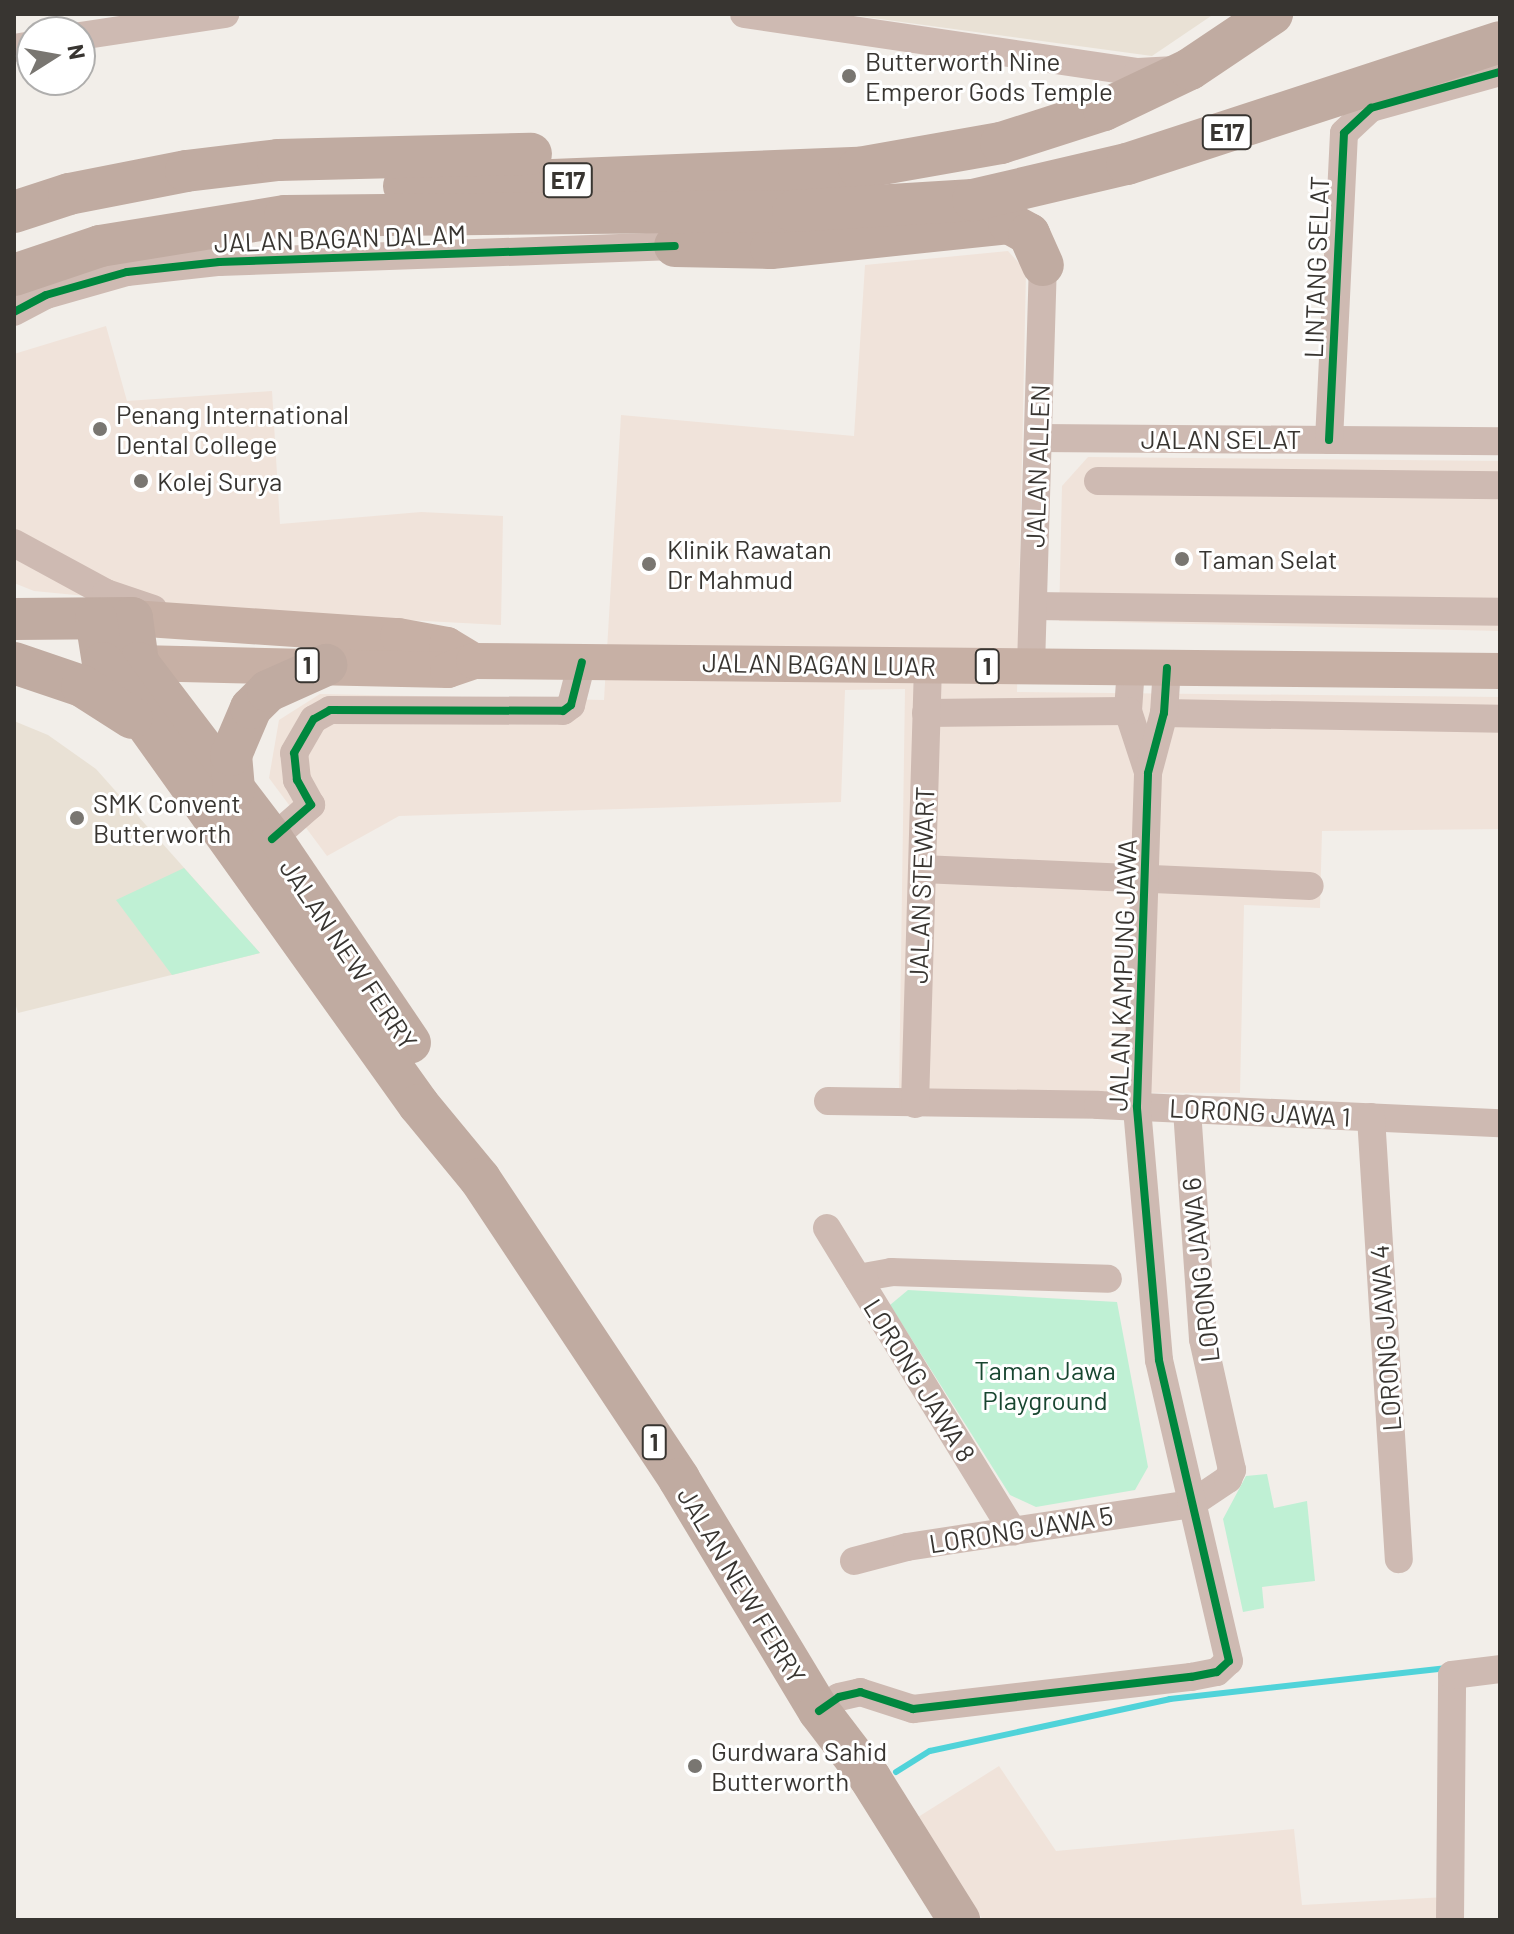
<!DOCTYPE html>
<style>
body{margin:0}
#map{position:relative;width:1514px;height:1934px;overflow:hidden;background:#f2eee9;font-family:Barlow,sans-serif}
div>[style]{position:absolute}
.commercial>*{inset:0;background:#f0e3da}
.built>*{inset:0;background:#e9e1d5}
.green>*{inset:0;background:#bff0d4}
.stream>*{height:6px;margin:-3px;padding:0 3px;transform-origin:3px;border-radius:3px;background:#50d3d9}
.minor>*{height:28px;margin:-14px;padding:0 14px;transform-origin:14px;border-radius:14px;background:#cebab2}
.major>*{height:36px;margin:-18px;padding:0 18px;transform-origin:18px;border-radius:18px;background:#c7b0a5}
.highway>*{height:42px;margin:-21px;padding:0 21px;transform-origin:21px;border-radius:21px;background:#c0aba1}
.cycleway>*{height:8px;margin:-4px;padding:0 4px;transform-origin:4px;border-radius:4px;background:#00873e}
.dots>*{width:22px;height:22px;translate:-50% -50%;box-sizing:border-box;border:4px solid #fff;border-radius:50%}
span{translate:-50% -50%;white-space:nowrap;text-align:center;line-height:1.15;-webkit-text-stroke:6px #fff;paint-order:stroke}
.shield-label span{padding:2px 6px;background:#fff;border:2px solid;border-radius:6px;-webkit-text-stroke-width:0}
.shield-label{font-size:24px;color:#383531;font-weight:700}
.poi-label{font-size:26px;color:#383531}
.left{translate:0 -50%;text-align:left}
.street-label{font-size:26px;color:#383531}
.park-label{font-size:26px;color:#184630}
.frame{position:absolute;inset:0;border:16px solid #383531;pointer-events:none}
.north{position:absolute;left:16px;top:16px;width:80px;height:80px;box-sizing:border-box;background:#fff;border:2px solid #afaead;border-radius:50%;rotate:79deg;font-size:22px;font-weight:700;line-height:32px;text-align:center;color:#383531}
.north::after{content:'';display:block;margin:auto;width:28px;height:36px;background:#797671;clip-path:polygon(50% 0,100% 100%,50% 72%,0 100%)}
</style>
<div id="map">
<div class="commercial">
<div style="clip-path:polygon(1008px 251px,1026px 271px,1017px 692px,1500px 697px,1500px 829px,1322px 831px,1320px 908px,1244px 905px,1240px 1093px,899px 1092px,905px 689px,845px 690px,841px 802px,399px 816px,327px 856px,269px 778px,279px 720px,320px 694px,604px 700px,621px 415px,854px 436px,865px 265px)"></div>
<div style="clip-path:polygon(106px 326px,127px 401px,272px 391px,280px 524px,421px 512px,503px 516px,501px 625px,252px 612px,34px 591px,14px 583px,14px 354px)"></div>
<div style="clip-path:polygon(1088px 457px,1500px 461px,1500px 631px,1059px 621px,1062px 486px)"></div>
<div style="clip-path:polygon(999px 1766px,1056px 1851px,1294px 1829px,1302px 1905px,1463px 1896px,1464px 1920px,983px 1920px,915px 1819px)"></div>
</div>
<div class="built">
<div style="clip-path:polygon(843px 14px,1214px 14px,1152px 56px)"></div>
<div style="clip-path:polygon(14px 721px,48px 735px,96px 769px,260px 953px,18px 1013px,14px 999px)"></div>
</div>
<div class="green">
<div style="clip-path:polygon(184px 868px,260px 953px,172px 975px,116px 900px)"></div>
<div style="clip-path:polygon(908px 1290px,1117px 1302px,1148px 1467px,1135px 1490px,1036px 1507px,1010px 1495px,890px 1305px)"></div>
<div style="clip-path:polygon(1267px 1474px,1274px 1508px,1307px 1501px,1315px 1581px,1262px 1587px,1264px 1608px,1243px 1612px,1223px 1519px,1246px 1476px)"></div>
</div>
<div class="stream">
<div style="left:896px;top:1772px;width:40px;rotate:-32deg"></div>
<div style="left:930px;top:1751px;width:246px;rotate:-12.2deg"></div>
<div style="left:1170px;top:1699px;width:279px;rotate:-6.4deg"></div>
</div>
<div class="minor">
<div style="left:744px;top:14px;width:398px;rotate:8.4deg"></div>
<div style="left:1138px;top:72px;width:37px;rotate:-3deg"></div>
<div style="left:80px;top:36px;width:147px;rotate:-8.6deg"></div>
<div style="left:14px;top:48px;width:18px;rotate:-9deg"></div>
<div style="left:14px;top:312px;width:36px;rotate:-28deg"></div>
<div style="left:46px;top:295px;width:84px;rotate:-15.9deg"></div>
<div style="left:127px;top:272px;width:93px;rotate:-6.2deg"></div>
<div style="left:219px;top:262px;width:456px;rotate:-2deg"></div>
<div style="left:1038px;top:438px;width:462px;rotate:0.4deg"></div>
<div style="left:1329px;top:440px;width:307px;rotate:-87.2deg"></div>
<div style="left:1344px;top:133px;width:37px;rotate:-43deg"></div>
<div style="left:1371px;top:108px;width:134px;rotate:-15.6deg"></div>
<div style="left:1098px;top:481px;width:402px;rotate:0.6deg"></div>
<div style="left:14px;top:543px;width:105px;rotate:28.5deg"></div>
<div style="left:106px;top:593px;width:50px;rotate:18.8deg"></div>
<div style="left:1033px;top:606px;width:467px;rotate:0.7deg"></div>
<div style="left:1031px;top:666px;width:401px;rotate:-88.3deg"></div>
<div style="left:1131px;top:667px;width:44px;rotate:93.9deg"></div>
<div style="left:1128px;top:711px;width:64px;rotate:71.8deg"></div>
<div style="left:926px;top:713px;width:202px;rotate:-0.6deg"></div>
<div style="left:1164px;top:713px;width:336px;rotate:1deg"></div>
<div style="left:272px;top:839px;width:52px;rotate:-41.1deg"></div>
<div style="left:311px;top:805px;width:29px;rotate:-119deg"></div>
<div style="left:297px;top:780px;width:27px;rotate:-96deg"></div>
<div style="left:294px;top:753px;width:39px;rotate:-60deg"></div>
<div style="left:314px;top:719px;width:18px;rotate:-29deg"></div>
<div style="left:330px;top:710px;width:233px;rotate:0.2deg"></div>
<div style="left:563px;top:711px;width:10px;rotate:-37deg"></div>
<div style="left:571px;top:705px;width:44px;rotate:-75.7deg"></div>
<div style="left:922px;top:869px;width:388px;rotate:2.5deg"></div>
<div style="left:828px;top:1101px;width:270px;rotate:0.8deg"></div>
<div style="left:1098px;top:1105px;width:402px;rotate:2.6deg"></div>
<div style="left:915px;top:1104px;width:439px;rotate:-88.3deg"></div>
<div style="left:1371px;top:1117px;width:443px;rotate:86.4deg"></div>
<div style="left:827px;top:1228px;width:356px;rotate:58.5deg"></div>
<div style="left:858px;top:1278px;width:34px;rotate:-10deg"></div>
<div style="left:891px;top:1272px;width:217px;rotate:1.8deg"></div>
<div style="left:854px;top:1561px;width:55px;rotate:-14.8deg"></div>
<div style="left:907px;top:1547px;width:287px;rotate:-8.6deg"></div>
<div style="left:1191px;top:1504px;width:45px;rotate:-34deg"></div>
<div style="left:1228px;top:1479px;width:10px;rotate:-66deg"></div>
<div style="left:1232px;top:1470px;width:134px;rotate:-102.5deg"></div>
<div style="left:1203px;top:1339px;width:231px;rotate:-94deg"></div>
<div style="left:819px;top:1711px;width:24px;rotate:-35deg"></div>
<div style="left:839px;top:1697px;width:22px;rotate:-13deg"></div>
<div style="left:860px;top:1692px;width:56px;rotate:17.8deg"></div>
<div style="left:913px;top:1709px;width:280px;rotate:-6.6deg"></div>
<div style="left:1191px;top:1677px;width:26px;rotate:-11deg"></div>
<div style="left:1217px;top:1672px;width:16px;rotate:-43deg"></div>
<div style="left:1229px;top:1661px;width:309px;rotate:-103.1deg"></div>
<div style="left:1159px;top:1360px;width:255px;rotate:-95deg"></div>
<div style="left:1137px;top:1106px;width:333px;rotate:-88.1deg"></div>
<div style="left:1148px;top:773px;width:62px;rotate:-75.1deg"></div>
<div style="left:1164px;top:713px;width:45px;rotate:-86.2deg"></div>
<div style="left:1450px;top:1920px;width:245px;rotate:-89.5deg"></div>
<div style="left:1452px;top:1675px;width:48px;rotate:-7.1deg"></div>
</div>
<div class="major">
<div style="left:132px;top:618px;width:267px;rotate:3.9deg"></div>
<div style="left:398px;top:636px;width:50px;rotate:10.4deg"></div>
<div style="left:447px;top:645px;width:31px;rotate:31deg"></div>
<div style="left:138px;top:663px;width:310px;rotate:1.3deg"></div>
<div style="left:448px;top:670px;width:28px;rotate:-19deg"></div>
<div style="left:474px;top:661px;width:1026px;rotate:0.56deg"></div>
</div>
<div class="highway">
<div style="left:404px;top:186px;width:455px;rotate:-2.3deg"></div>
<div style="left:859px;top:168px;width:144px;rotate:-10deg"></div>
<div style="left:1001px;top:143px;width:108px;rotate:-17.8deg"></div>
<div style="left:1104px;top:110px;width:95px;rotate:-25.5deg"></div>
<div style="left:1190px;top:69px;width:99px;rotate:-33.9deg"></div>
<div style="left:14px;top:212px;width:58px;rotate:-18.1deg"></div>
<div style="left:69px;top:194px;width:119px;rotate:-11.1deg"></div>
<div style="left:186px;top:171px;width:93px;rotate:-6.8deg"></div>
<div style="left:278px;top:160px;width:253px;rotate:-1.4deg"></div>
<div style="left:675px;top:246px;width:96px;rotate:1.2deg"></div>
<div style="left:771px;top:248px;width:239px;rotate:-6deg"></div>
<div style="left:1009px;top:223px;width:23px;rotate:29deg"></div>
<div style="left:1029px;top:234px;width:34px;rotate:66deg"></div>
<div style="left:14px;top:275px;width:91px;rotate:-18.6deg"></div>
<div style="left:100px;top:246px;width:187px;rotate:-9.2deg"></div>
<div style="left:285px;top:216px;width:508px;rotate:-0.56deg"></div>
<div style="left:793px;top:211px;width:180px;rotate:-3.5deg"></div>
<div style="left:973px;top:200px;width:158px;rotate:-13.2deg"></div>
<div style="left:1127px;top:164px;width:392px;rotate:-18.1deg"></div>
<div style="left:14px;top:619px;width:118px;rotate:-0.5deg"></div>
<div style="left:132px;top:618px;width:45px;rotate:82.4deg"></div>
<div style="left:138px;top:663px;width:221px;rotate:52.7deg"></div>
<div style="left:272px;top:839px;width:246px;rotate:55.9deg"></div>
<div style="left:96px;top:619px;width:45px;rotate:81deg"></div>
<div style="left:103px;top:663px;width:543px;rotate:54.44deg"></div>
<div style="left:419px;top:1105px;width:96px;rotate:50.5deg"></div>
<div style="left:480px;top:1179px;width:360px;rotate:56.4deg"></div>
<div style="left:679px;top:1479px;width:271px;rotate:58.9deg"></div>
<div style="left:819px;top:1711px;width:84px;rotate:52.7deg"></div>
<div style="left:870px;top:1778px;width:168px;rotate:57.9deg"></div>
<div style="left:14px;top:663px;width:72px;rotate:18.7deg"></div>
<div style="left:82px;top:686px;width:59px;rotate:32.6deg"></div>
<div style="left:234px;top:789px;width:34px;rotate:-95deg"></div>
<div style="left:231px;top:755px;width:51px;rotate:-66.9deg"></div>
<div style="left:251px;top:708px;width:24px;rotate:-45deg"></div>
<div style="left:268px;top:691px;width:64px;rotate:-24.1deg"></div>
</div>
<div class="cycleway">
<div style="left:14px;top:312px;width:36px;rotate:-28deg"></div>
<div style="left:46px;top:295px;width:84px;rotate:-15.9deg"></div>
<div style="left:127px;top:272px;width:93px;rotate:-6.2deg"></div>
<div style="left:219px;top:262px;width:456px;rotate:-2deg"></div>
<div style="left:1329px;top:440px;width:307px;rotate:-87.2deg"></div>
<div style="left:1344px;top:133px;width:37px;rotate:-43deg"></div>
<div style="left:1371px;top:108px;width:134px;rotate:-15.6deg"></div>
<div style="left:272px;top:839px;width:52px;rotate:-41.1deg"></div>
<div style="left:311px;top:805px;width:29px;rotate:-119deg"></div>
<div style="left:297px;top:780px;width:27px;rotate:-96deg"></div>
<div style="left:294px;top:753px;width:39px;rotate:-60deg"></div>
<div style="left:314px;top:719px;width:18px;rotate:-29deg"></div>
<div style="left:330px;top:710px;width:233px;rotate:0.2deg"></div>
<div style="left:563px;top:711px;width:10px;rotate:-37deg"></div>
<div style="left:571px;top:705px;width:44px;rotate:-75.7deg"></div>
<div style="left:819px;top:1711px;width:24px;rotate:-35deg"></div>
<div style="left:839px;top:1697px;width:22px;rotate:-13deg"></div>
<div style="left:860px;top:1692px;width:56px;rotate:17.8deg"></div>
<div style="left:913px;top:1709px;width:280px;rotate:-6.6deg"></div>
<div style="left:1191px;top:1677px;width:26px;rotate:-11deg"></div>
<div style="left:1217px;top:1672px;width:16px;rotate:-43deg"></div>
<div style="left:1229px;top:1661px;width:309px;rotate:-103.1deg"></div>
<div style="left:1159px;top:1360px;width:255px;rotate:-95deg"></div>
<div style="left:1137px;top:1106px;width:333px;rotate:-88.1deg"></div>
<div style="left:1148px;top:773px;width:62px;rotate:-75.1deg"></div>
<div style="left:1164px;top:713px;width:45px;rotate:-86.2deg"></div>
</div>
<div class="dots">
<div style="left:849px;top:76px;background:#797671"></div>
<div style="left:100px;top:429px;background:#797671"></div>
<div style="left:141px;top:481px;background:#797671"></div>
<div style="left:1182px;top:559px;background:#797671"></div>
<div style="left:649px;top:564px;background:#797671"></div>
<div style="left:77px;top:818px;background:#797671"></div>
<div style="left:695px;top:1766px;background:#797671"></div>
</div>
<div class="shield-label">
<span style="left:1227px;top:132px">E17</span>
<span style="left:568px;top:180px">E17</span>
<span style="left:307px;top:665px">1</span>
<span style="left:987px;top:666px">1</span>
<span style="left:654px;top:1442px">1</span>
</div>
<div class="poi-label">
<span class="left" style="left:865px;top:76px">Butterworth Nine<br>Emperor Gods Temple</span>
<span class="left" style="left:116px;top:429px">Penang International<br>Dental College</span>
<span class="left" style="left:157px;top:481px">Kolej Surya</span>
<span class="left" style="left:667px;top:564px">Klinik Rawatan<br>Dr Mahmud</span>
<span class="left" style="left:1198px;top:559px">Taman Selat</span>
<span class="left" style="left:93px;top:818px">SMK Convent<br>Butterworth</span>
<span class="left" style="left:711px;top:1766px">Gurdwara Sahid<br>Butterworth</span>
</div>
<div class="street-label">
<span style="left:340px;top:238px;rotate:-2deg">JALAN BAGAN DALAM</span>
<span style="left:1316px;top:267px;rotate:-88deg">LINTANG SELAT</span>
<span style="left:1221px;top:439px">JALAN SELAT</span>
<span style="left:1037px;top:466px;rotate:-88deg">JALAN ALLEN</span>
<span style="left:819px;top:664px;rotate:1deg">JALAN BAGAN LUAR</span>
<span style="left:921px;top:885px;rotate:-88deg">JALAN STEWART</span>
<span style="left:349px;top:954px;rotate:56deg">JALAN NEW FERRY</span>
<span style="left:1122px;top:975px;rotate:-88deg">JALAN KAMPUNG JAWA</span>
<span style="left:1260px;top:1112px;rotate:3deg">LORONG JAWA 1</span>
<span style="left:1200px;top:1270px;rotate:-96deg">LORONG JAWA 6</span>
<span style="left:1385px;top:1338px;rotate:-94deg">LORONG JAWA 4</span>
<span style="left:920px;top:1380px;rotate:58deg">LORONG JAWA 8</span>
<span style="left:1021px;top:1529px;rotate:-9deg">LORONG JAWA 5</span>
<span style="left:742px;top:1585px;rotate:59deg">JALAN NEW FERRY</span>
</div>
<div class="park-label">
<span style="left:1045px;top:1385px">Taman Jawa<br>Playground</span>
</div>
<div class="frame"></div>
<div class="north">N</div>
</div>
